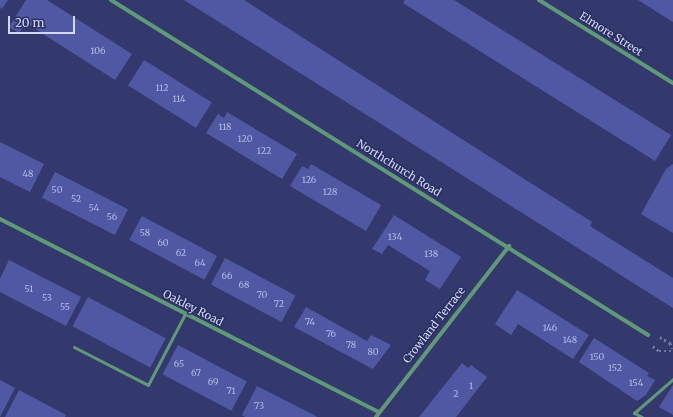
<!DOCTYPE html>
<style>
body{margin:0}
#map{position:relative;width:673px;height:417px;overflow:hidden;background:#34396d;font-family:Merriweather,serif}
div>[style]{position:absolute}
.building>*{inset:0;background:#5158a3;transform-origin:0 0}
.path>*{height:2.5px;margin-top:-1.25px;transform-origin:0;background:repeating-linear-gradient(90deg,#6f75a1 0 2px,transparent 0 5px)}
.service>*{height:3px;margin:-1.5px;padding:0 1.5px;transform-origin:1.5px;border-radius:1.5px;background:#609977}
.minor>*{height:4px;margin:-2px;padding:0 2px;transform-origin:2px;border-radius:2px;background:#609977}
span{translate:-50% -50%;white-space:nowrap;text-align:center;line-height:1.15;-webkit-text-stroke:3px #2a2e61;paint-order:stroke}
.number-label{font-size:9px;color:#b2b8e3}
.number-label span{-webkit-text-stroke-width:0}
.street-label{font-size:11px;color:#d2d8f8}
.scale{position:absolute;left:8px;top:16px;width:67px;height:18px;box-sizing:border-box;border:2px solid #d2d8f8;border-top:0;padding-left:5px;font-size:12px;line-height:14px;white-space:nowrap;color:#d2d8f8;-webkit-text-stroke:3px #2a2e61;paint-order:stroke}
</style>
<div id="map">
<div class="building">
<div style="clip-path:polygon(0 0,8px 0,2px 9px,0 7px)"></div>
<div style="clip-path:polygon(26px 0,47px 0,132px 54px,115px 80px,26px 23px,19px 33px,9px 27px)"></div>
<div style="clip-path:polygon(184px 0,244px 0,592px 222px,590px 226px,673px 278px,673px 308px)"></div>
<div style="clip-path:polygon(405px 0,454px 0,671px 135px,655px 161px,403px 3px)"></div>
<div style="clip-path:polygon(638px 0,673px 0,673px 22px)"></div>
<div style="left:144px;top:60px;width:80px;height:30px;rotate:32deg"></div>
<div style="clip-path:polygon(227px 112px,297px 154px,282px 179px,206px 133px,218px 114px,224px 118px)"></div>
<div style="clip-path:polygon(0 142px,44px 164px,30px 192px,0 177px)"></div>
<div style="clip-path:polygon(311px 164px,381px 205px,366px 231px,290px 186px,302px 166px,308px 169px)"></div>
<div style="clip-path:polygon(673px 164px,673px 233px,641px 214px,666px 169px)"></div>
<div style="left:55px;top:172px;width:82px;height:29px;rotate:27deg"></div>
<div style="clip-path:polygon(394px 215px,461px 257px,440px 289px,425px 280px,430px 271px,388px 245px,382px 254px,372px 249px)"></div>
<div style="left:142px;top:216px;width:85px;height:27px;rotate:28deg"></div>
<div style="left:225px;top:258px;width:80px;height:30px;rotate:28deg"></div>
<div style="clip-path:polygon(9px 260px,81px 297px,66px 326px,0 292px,0 279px)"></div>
<div style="clip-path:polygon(517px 290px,589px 335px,573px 359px,518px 324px,511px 335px,495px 324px)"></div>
<div style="left:88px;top:297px;width:88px;height:33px;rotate:28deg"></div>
<div style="clip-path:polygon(306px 307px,367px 341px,371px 335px,391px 345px,373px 369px,294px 327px)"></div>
<div style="clip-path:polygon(594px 338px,649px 373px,647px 376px,655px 380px,646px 395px,637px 401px,579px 362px)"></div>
<div style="left:178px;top:345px;width:78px;height:33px;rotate:28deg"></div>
<div style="clip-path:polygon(462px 363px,468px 368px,471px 365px,487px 377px,456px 417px,419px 417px)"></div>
<div style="clip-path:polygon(0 380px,15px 388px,0 417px)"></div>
<div style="clip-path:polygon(673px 385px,673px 415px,659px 407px)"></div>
<div style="clip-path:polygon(257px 386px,314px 415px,317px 417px,245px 417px,242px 415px)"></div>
<div style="clip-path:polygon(19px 390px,66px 415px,65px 417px,5px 417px)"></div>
</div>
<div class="path">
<div style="left:660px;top:337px;width:12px;rotate:31deg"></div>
<div style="left:670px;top:343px;width:6px;rotate:59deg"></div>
<div style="left:653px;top:346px;width:8px;rotate:40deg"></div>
<div style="left:659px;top:351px;width:14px"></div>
</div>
<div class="service">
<div style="left:74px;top:347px;width:83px;rotate:27.2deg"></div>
<div style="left:148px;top:385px;width:80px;rotate:-62.5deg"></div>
<div style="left:642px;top:417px;width:9px;rotate:-153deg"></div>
<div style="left:634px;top:413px;width:52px;rotate:-41.1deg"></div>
</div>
<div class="minor">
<div style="left:111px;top:0;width:633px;rotate:31.96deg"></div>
<div style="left:539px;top:0;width:158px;rotate:31.8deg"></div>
<div style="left:0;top:219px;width:425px;rotate:27deg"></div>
<div style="left:376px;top:417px;width:217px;rotate:-52.1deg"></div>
</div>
<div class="number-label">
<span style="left:98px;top:51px">106</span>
<span style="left:162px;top:88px">112</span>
<span style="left:179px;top:99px">114</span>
<span style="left:225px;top:127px">118</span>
<span style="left:245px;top:139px">120</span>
<span style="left:264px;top:151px">122</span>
<span style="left:28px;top:174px">48</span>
<span style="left:309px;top:180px">126</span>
<span style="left:57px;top:190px">50</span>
<span style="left:330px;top:192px">128</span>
<span style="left:76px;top:199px">52</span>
<span style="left:94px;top:208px">54</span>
<span style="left:112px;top:217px">56</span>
<span style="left:145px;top:233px">58</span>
<span style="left:395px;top:237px">134</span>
<span style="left:163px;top:243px">60</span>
<span style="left:181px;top:253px">62</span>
<span style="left:431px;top:254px">138</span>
<span style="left:200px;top:263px">64</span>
<span style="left:227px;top:276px">66</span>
<span style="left:244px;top:285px">68</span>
<span style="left:29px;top:289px">51</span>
<span style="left:262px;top:295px">70</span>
<span style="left:47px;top:298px">53</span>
<span style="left:279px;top:304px">72</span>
<span style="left:65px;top:307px">55</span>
<span style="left:310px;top:322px">74</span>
<span style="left:550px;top:328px">146</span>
<span style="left:331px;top:334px">76</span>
<span style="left:570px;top:340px">148</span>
<span style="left:351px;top:345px">78</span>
<span style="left:373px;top:352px">80</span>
<span style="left:597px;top:357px">150</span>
<span style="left:179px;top:364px">65</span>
<span style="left:615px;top:368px">152</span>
<span style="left:196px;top:373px">67</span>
<span style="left:213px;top:382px">69</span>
<span style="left:636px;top:383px">154</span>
<span style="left:471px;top:386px">1</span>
<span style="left:231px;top:391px">71</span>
<span style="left:456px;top:394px">2</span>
<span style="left:259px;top:406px">73</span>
</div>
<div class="street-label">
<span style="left:611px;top:34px;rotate:32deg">Elmore Street</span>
<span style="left:399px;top:168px;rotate:32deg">Northchurch Road</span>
<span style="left:193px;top:308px;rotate:27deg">Oakley Road</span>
<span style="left:434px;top:325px;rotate:-52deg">Crowland Terrace</span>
</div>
<div class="scale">20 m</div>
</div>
